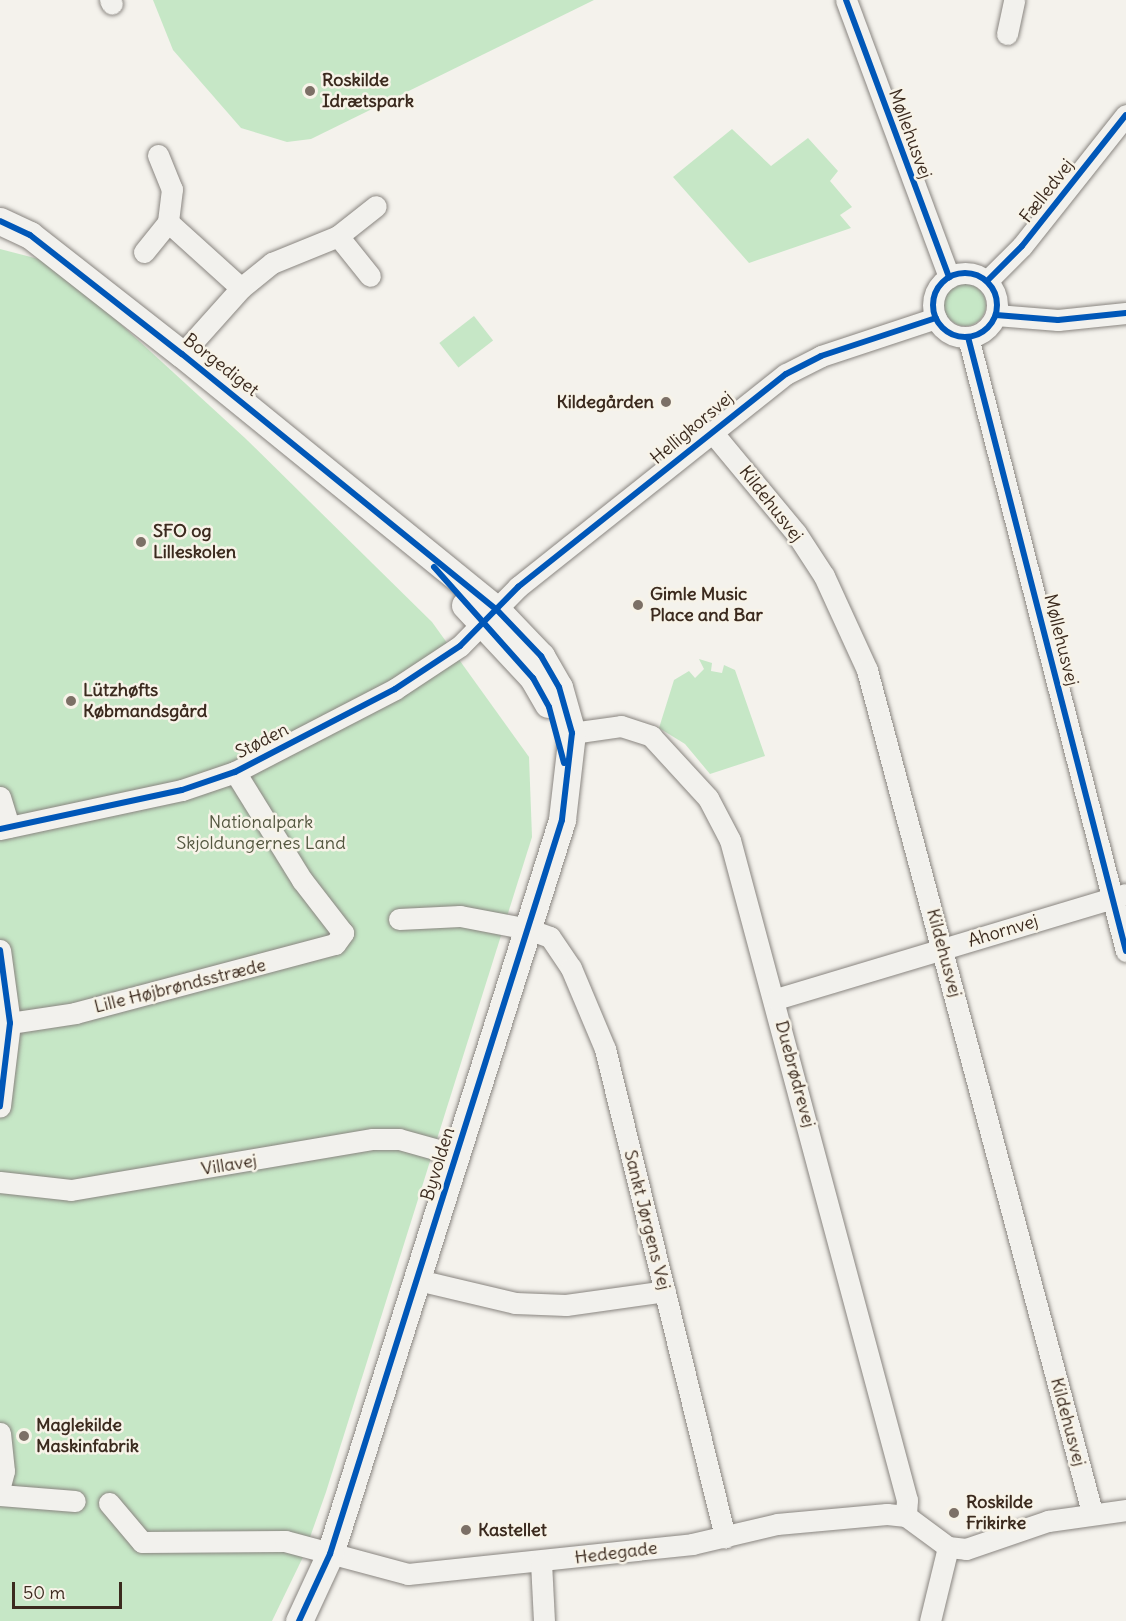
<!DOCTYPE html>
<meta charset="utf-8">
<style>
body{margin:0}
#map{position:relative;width:1126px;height:1621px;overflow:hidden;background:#f4f2ec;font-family:Delius,sans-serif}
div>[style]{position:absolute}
.green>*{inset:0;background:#c6e7c6;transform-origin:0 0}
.round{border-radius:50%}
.roads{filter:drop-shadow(0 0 2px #898580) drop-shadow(0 0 2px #898580)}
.minor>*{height:21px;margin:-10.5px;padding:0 10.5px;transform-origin:10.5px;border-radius:10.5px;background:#f2f1ed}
.minor>.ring{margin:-10.5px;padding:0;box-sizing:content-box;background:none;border:21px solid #f2f1ed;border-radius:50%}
.major>*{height:27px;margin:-13.5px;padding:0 13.5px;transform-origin:13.5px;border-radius:13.5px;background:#f2f1ed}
.cycleway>*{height:6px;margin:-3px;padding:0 3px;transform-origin:3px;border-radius:3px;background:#0057b8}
.cycleway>.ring{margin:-3px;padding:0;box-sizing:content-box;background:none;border:6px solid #0057b8;border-radius:50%}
.dots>*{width:16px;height:16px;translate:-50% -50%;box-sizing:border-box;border:3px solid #f7f3e8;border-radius:50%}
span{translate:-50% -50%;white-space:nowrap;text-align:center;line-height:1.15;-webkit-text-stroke:5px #f7f3e8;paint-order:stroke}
.poi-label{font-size:18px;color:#3b2a1e;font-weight:700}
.left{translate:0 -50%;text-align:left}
.right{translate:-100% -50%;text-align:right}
.street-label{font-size:18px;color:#3b2a1e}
.park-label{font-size:18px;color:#545740}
.scale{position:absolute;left:12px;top:1582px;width:110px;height:27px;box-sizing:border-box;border:3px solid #3b2a1e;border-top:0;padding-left:8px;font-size:18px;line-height:21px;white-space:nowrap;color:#3b2a1e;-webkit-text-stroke:4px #f7f3e8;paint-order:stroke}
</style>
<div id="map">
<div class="green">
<div style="clip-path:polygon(153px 0,594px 0,311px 139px,287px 142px,241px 128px,173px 50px)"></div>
<div style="clip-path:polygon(732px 129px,771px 166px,808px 138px,838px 171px,830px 181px,852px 207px,840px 215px,851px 228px,749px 263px,673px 177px)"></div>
<div style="clip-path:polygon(0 249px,54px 263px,246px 439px,432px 622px,529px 757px,532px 837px,326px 1492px,303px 1557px,272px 1621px,0 1621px)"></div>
<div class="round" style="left:944px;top:284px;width:42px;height:42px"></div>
<div style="left:474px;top:316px;width:31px;height:44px;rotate:52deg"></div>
<div style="clip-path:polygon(699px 659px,712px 663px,711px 671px,722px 673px,724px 665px,735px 670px,765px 756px,710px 774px,685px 744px,659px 728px,674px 680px,689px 671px,695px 678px,704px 669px)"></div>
</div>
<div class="roads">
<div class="minor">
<div style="left:110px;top:0;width:4px;rotate:63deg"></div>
<div style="left:846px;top:0;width:296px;rotate:69.6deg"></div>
<div style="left:1007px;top:34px;width:35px;rotate:-78deg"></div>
<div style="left:158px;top:155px;width:37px;rotate:68deg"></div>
<div style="left:172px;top:189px;width:33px;rotate:97deg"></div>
<div style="left:168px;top:222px;width:98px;rotate:42.1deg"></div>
<div style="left:338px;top:236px;width:48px;rotate:-38.3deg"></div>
<div style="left:144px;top:252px;width:38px;rotate:-51deg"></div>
<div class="ring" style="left:933px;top:273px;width:43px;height:43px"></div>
<div style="left:987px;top:281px;width:49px;rotate:-45deg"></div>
<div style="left:1022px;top:246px;width:167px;rotate:-51.6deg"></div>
<div style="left:996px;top:315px;width:62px;rotate:4.6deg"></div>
<div style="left:1058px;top:320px;width:68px;rotate:-5.9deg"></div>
<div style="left:968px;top:337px;width:634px;rotate:75.57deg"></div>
<div style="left:182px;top:354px;width:89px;rotate:-48.2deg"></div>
<div style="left:241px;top:288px;width:40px;rotate:-39deg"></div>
<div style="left:272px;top:263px;width:71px;rotate:-22.2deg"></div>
<div style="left:338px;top:236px;width:51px;rotate:51.3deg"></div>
<div style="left:712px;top:432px;width:131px;rotate:50.3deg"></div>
<div style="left:796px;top:533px;width:51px;rotate:56.9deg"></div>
<div style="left:824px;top:576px;width:103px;rotate:65.4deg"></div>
<div style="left:867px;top:670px;width:872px;rotate:75.04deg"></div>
<div style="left:572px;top:733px;width:49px;rotate:-8.1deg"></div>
<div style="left:621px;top:726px;width:32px;rotate:18deg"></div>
<div style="left:651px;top:736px;width:84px;rotate:47.4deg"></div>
<div style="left:708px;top:798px;width:47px;rotate:62.4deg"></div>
<div style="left:730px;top:840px;width:683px;rotate:74.99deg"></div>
<div style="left:907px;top:1500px;width:16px;rotate:94deg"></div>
<div style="left:0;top:797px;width:31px;rotate:73deg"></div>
<div style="left:0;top:829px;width:186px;rotate:-12.1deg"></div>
<div style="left:182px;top:790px;width:56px;rotate:-18.8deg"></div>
<div style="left:235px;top:772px;width:180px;rotate:-27.4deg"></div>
<div style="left:395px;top:689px;width:78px;rotate:-33.5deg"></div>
<div style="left:460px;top:646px;width:83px;rotate:-45.5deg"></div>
<div style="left:518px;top:587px;width:342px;rotate:-38.5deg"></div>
<div style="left:786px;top:374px;width:39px;rotate:-27deg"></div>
<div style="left:821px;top:356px;width:121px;rotate:-18.3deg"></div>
<div style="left:399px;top:919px;width:61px;rotate:-2.8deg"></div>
<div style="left:460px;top:916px;width:69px;rotate:10.8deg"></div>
<div style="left:528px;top:929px;width:23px;rotate:20deg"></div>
<div style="left:550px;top:937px;width:37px;rotate:56deg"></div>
<div style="left:571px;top:968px;width:88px;rotate:67.2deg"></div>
<div style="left:605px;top:1049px;width:503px;rotate:76.18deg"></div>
<div style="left:0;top:950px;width:74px;rotate:82.2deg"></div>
<div style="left:10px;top:1023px;width:84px;rotate:96.9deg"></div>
<div style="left:776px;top:999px;width:365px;rotate:-16.7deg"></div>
<div style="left:10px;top:1023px;width:66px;rotate:-8.7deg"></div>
<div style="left:75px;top:1013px;width:269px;rotate:-14.9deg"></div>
<div style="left:335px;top:944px;width:14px;rotate:-54deg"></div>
<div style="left:343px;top:933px;width:67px;rotate:-127.7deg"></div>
<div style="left:302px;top:880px;width:127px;rotate:-121.8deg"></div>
<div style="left:0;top:1182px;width:71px;rotate:6.4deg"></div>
<div style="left:71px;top:1190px;width:306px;rotate:-9.6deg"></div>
<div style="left:373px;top:1139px;width:26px"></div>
<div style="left:399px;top:1139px;width:59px;rotate:15.7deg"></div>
<div style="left:418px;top:1280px;width:100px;rotate:13.3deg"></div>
<div style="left:515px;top:1303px;width:51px;rotate:2.2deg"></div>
<div style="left:566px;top:1305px;width:100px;rotate:-8deg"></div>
<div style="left:0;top:1433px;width:38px;rotate:84deg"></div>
<div style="left:4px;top:1471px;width:16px;rotate:105deg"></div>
<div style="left:0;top:1495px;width:75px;rotate:4.6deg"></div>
<div style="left:109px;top:1503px;width:51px;rotate:49.8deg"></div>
<div style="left:142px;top:1542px;width:143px;rotate:-0.4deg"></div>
<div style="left:285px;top:1541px;width:127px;rotate:15deg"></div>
<div style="left:408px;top:1574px;width:286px;rotate:-6deg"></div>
<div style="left:692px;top:1544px;width:87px;rotate:-13.2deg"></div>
<div style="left:777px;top:1524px;width:110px;rotate:-5.2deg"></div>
<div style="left:887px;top:1514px;width:19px;rotate:6deg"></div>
<div style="left:906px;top:1516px;width:52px;rotate:36.4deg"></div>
<div style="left:948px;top:1547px;width:18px;rotate:6deg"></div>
<div style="left:966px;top:1549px;width:87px;rotate:-18.9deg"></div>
<div style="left:1048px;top:1521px;width:79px;rotate:-8deg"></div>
<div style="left:541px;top:1562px;width:59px;rotate:87.1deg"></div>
<div style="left:930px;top:1621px;width:76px;rotate:-76.3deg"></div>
</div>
<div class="major">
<div style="left:0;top:221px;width:33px;rotate:25deg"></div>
<div style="left:30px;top:235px;width:193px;rotate:38.1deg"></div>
<div style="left:182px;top:354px;width:406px;rotate:39.1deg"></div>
<div style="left:497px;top:610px;width:64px;rotate:46.3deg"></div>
<div style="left:541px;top:656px;width:36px;rotate:60deg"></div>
<div style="left:559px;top:687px;width:48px;rotate:74.2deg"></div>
<div style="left:572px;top:733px;width:88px;rotate:96.6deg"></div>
<div style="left:562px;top:820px;width:770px;rotate:107.54deg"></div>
<div style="left:330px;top:1554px;width:74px;rotate:114.8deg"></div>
<div style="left:465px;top:605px;width:100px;rotate:47deg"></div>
<div style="left:533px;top:678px;width:30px;rotate:60deg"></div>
</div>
</div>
<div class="cycleway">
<div style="left:846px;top:0;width:296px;rotate:69.6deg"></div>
<div style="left:0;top:221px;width:33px;rotate:25deg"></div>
<div style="left:30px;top:235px;width:193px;rotate:38.1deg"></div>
<div style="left:182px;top:354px;width:406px;rotate:39.1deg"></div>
<div style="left:497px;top:610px;width:64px;rotate:46.3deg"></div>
<div style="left:541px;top:656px;width:36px;rotate:60deg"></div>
<div style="left:559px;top:687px;width:48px;rotate:74.2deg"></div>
<div style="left:572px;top:733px;width:88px;rotate:96.6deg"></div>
<div style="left:562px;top:820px;width:770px;rotate:107.54deg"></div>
<div style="left:330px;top:1554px;width:74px;rotate:114.8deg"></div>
<div class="ring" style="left:933px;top:273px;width:58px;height:58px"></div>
<div style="left:987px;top:281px;width:49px;rotate:-45deg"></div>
<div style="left:1022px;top:246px;width:167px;rotate:-51.6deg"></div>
<div style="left:996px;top:315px;width:62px;rotate:4.6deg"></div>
<div style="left:1058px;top:320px;width:68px;rotate:-5.9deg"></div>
<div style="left:968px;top:337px;width:634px;rotate:75.57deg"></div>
<div style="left:434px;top:567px;width:149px;rotate:48.3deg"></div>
<div style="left:533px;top:678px;width:33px;rotate:61deg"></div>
<div style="left:549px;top:707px;width:58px;rotate:75deg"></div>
<div style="left:0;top:829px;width:186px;rotate:-12.1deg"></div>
<div style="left:182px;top:790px;width:56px;rotate:-18.8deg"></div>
<div style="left:235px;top:772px;width:180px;rotate:-27.4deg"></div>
<div style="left:395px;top:689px;width:78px;rotate:-33.5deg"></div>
<div style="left:460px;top:646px;width:83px;rotate:-45.5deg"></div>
<div style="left:518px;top:587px;width:342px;rotate:-38.5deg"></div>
<div style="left:786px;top:374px;width:39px;rotate:-27deg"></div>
<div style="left:821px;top:356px;width:121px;rotate:-18.3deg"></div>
<div style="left:0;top:950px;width:74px;rotate:82.2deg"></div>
<div style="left:10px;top:1023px;width:84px;rotate:96.9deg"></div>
</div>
<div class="dots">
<div style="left:310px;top:91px;background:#7c7066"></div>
<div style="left:666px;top:402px;background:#7c7066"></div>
<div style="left:141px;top:542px;background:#7c7066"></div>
<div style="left:638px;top:605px;background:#7c7066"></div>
<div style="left:71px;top:701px;background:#7c7066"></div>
<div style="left:24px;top:1436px;background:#7c7066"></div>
<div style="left:954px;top:1513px;background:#7c7066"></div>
<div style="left:466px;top:1530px;background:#7c7066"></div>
</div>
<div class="poi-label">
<span class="left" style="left:322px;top:91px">Roskilde<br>Idrætspark</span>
<span class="right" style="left:654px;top:402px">Kildegården</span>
<span class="left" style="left:153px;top:542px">SFO og<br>Lilleskolen</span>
<span class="left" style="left:650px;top:605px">Gimle Music<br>Place and Bar</span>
<span class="left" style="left:83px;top:701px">Lützhøfts<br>Købmandsgård</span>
<span class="left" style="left:36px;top:1436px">Maglekilde<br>Maskinfabrik</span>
<span class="left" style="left:966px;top:1513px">Roskilde<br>Frikirke</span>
<span class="left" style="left:478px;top:1530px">Kastellet</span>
</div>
<div class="street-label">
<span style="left:910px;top:134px;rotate:70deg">Møllehusvej</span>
<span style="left:1047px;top:191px;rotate:-52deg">Fælledvej</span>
<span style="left:221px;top:365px;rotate:38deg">Borgediget</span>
<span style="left:692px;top:428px;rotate:-40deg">Helligkorsvej</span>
<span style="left:771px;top:504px;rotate:52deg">Kildehusvej</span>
<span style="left:1061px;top:640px;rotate:76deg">Møllehusvej</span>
<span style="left:262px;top:741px;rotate:-27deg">Støden</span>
<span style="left:1003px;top:931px;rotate:-17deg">Ahornvej</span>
<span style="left:944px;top:953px;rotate:75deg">Kildehusvej</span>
<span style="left:180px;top:986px;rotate:-14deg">Lille Højbrøndsstræde</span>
<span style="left:795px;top:1074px;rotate:75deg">Duebrødrevej</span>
<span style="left:438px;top:1164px;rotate:-73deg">Byvolden</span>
<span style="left:229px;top:1165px;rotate:-9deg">Villavej</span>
<span style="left:647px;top:1220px;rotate:76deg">Sankt Jørgens Vej</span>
<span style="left:1068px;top:1422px;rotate:75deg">Kildehusvej</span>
<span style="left:616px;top:1553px;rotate:-7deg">Hedegade</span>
</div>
<div class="park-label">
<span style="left:261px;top:833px">Nationalpark<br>Skjoldungernes Land</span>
</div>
<div class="scale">50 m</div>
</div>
